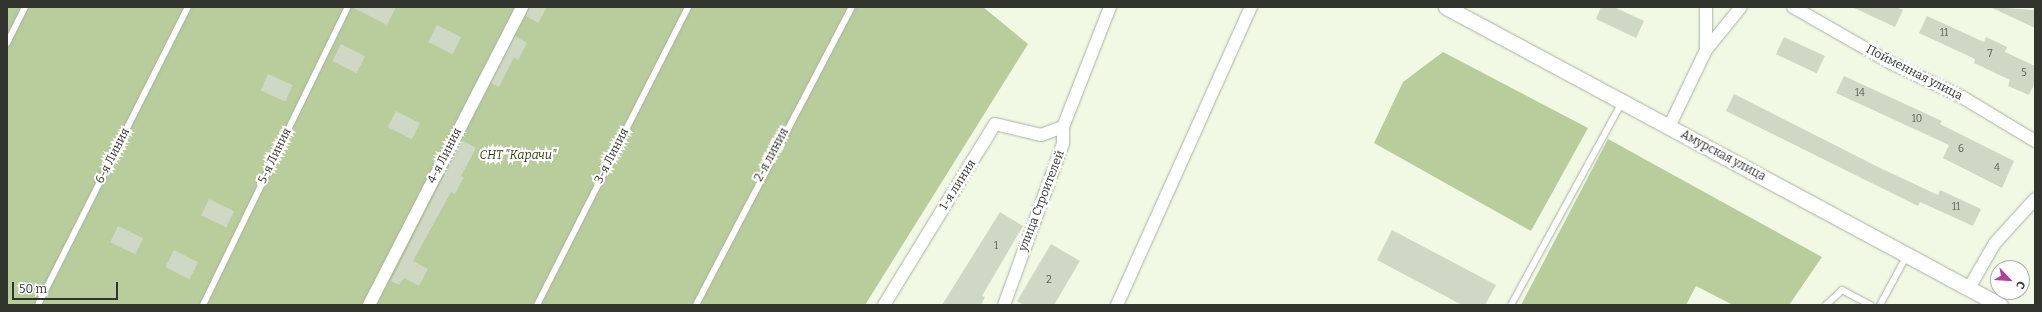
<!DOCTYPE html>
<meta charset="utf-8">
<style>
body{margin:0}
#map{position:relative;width:2042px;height:312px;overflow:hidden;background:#f1f9e5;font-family:Bitter,serif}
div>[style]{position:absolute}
.green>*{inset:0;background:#b9cc9b}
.building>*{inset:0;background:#cfd8c4;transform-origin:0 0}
.roads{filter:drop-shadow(0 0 1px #aab29f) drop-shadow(0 0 1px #aab29f)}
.service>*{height:6px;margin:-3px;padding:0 3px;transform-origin:3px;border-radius:3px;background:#fff}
.minor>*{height:12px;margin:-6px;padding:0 6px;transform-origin:6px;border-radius:6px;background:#fff}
.tertiary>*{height:15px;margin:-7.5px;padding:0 7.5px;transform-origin:7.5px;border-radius:7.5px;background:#fff}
span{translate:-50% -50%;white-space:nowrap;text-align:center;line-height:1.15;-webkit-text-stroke:4px #fff;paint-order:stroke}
.number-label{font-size:10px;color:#585d52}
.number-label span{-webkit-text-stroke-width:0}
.street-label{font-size:12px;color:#31342c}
.park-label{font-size:12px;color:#30400d;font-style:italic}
.frame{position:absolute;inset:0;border:8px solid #31342c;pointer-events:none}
.north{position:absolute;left:1990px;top:260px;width:40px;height:40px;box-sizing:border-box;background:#fff;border:1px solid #adaeab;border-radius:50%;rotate:115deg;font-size:11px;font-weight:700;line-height:16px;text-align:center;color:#31342c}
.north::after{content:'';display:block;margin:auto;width:14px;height:18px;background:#af3f9c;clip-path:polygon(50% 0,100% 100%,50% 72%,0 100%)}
.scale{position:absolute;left:12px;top:282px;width:106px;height:18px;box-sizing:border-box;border:2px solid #31342c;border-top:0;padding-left:5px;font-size:12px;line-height:14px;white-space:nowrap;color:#31342c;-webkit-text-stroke:3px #fff;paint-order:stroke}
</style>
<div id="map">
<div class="green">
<div style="clip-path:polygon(7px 7px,983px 7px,1028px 44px,865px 305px,7px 305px)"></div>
<div style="clip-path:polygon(1443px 52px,1588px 128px,1531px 231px,1374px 143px,1403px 82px)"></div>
<div style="clip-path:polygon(1608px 139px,1822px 257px,1789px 305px,1733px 305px,1696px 286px,1686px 305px,1521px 305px)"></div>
</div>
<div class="building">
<div style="clip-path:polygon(352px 7px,396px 7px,387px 25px)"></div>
<div style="clip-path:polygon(529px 7px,547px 7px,538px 23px,526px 16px)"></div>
<div style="clip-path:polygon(1601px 7px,1614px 7px,1644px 21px,1636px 38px,1596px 19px)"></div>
<div style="clip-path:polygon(1852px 7px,1896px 7px,1903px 10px,1895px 27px)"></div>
<div style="clip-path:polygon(1990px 7px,2035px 10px,2035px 28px)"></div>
<div style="clip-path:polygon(1927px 16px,1984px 42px,1986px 37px,2007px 47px,2005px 52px,2035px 66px,2035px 82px,2029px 95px,2008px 86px,2010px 80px,1974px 63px,1975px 59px,1919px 33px)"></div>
<div style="left:437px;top:25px;width:27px;height:19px;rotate:27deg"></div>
<div style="clip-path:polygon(515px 36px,527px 43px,518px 60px,514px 57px,499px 87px,491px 83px)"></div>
<div style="left:1784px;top:37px;width:45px;height:19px;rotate:25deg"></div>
<div style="left:341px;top:44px;width:27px;height:19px;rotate:27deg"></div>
<div style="left:268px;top:74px;width:27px;height:18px;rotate:24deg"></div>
<div style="clip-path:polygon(1844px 76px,1942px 121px,1940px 124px,2014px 161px,2002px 188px,1943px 158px,1949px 145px,1836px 93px)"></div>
<div style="clip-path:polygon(1734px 94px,1878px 167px,1938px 195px,1940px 190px,1981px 209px,1973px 226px,1920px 202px,1918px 206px,1726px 111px)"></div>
<div style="left:396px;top:111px;width:27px;height:18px;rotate:27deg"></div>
<div style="clip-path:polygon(462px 140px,476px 148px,461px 176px,464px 177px,455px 194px,451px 192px,413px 261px,428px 269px,419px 286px,404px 278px,399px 285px,391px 281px)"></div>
<div style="left:209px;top:199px;width:28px;height:18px;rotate:26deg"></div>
<div style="clip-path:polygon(1000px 212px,1023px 226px,982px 296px,985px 297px,981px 305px,942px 305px)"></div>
<div style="left:118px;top:226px;width:28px;height:18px;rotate:26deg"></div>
<div style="clip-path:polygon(1392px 230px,1496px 285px,1485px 305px,1462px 305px,1377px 260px)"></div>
<div style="clip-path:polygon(1051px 244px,1080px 261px,1054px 305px,1024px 305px,1017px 301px)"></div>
<div style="left:174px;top:250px;width:27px;height:19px;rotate:27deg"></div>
</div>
<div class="roads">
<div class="service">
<div style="left:7px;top:43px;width:40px;rotate:-63.4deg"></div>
<div style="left:38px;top:305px;width:334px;rotate:-63.3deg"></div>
<div style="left:203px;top:305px;width:331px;rotate:-64.1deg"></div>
<div style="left:537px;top:305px;width:334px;rotate:-63.1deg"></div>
<div style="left:696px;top:305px;width:336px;rotate:-62.4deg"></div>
<div style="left:1511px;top:305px;width:231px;rotate:-61.3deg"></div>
<div style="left:1826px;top:305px;width:22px;rotate:-43deg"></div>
<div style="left:1842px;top:290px;width:32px;rotate:28deg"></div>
<div style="left:1880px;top:305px;width:57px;rotate:-61.6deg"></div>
</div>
<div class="minor">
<div style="left:1793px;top:7px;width:111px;rotate:29.8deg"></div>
<div style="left:1889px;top:62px;width:81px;rotate:25.6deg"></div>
<div style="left:1962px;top:97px;width:85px;rotate:31.1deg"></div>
<div style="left:1706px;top:50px;width:43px;rotate:-90deg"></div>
<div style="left:1669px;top:127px;width:85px;rotate:-64.3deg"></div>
<div style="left:1706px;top:50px;width:55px;rotate:-50.9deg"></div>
<div style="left:1969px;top:288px;width:52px;rotate:-60deg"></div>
<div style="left:1995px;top:243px;width:59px;rotate:-47.7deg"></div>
<div style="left:369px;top:305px;width:335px;rotate:-62.8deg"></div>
<div style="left:884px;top:305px;width:212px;rotate:-58.5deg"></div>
<div style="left:995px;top:124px;width:47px;rotate:13.4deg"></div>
<div style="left:1041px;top:135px;width:23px;rotate:-20deg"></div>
<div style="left:1004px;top:305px;width:171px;rotate:-69.9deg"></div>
<div style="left:1063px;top:144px;width:17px;rotate:-90deg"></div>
<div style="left:1063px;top:127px;width:129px;rotate:-68.6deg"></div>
<div style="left:1117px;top:305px;width:327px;rotate:-65.8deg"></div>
</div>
<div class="tertiary">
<div style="left:1446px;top:7px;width:629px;rotate:28.28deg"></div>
</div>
</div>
<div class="number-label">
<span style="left:1944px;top:34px">11</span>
<span style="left:1990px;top:55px">7</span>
<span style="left:2024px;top:74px">5</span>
<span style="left:1860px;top:94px">14</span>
<span style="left:1917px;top:120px">10</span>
<span style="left:1961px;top:150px">6</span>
<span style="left:1997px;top:169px">4</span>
<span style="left:1956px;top:208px">11</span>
<span style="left:996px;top:247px">1</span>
<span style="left:1049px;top:281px">2</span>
</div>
<div class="street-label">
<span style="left:1914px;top:73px;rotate:27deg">Пойменная улица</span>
<span style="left:772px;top:155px;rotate:-62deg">2-я линия</span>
<span style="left:113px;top:156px;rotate:-63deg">6-я Линия</span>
<span style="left:275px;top:156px;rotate:-64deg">5-я Линия</span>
<span style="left:445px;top:156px;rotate:-63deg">4-я Линия</span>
<span style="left:612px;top:156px;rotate:-63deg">3-я Линия</span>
<span style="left:1723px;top:156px;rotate:28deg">Амурская улица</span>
<span style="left:958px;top:185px;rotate:-58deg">1-я линия</span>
<span style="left:1042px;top:201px;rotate:-69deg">улица Строителей</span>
</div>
<div class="park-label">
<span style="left:518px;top:156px">СНТ "Карачи"</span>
</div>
<div class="frame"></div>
<div class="north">С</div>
<div class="scale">50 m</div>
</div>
